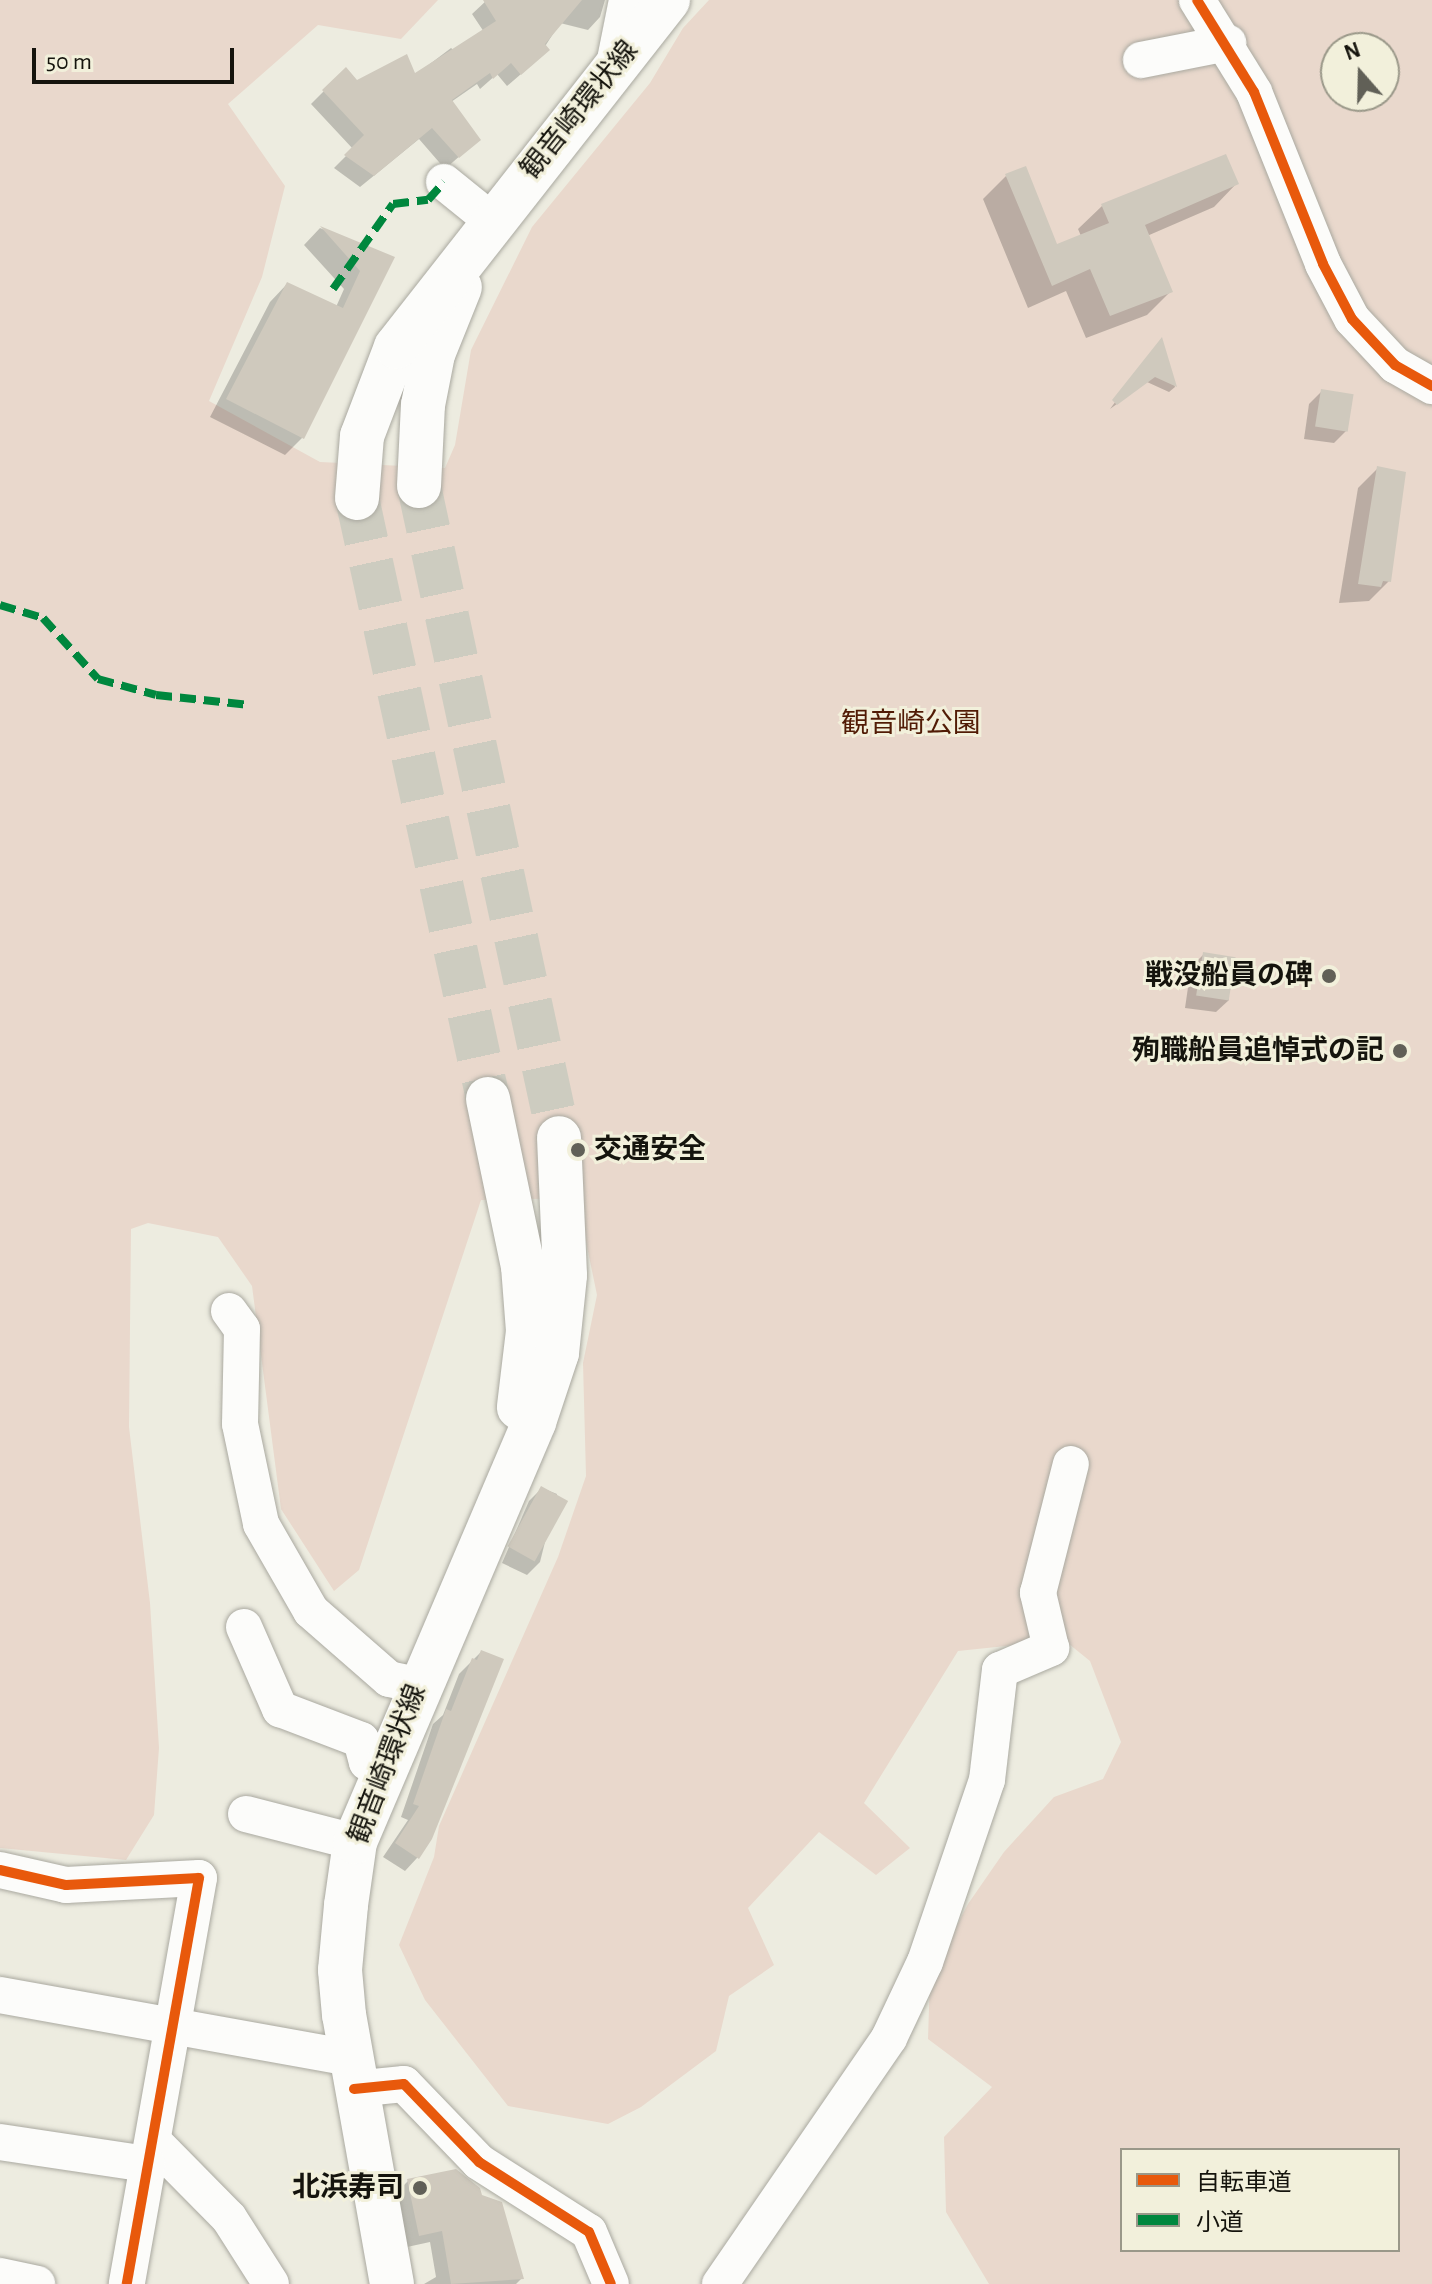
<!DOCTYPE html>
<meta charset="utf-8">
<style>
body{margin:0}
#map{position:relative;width:1432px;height:2284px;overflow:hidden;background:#edece0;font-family:"Alegreya Sans","Noto Sans JP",sans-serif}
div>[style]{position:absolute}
.green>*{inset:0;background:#e9d8cc}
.shadow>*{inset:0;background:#0003}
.building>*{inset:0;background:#cfc9bd;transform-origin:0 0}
.major-tunnel>*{height:44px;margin-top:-22px;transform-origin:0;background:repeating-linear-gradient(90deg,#cdccc0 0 44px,transparent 0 66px)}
.roads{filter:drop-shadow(0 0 2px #aaa9a0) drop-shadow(0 0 2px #aaa9a0)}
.minor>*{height:36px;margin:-18px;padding:0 18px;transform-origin:18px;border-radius:18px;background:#fcfcfa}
.major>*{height:44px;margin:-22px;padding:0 22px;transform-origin:22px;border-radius:22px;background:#fcfcfa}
.quiet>*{height:8px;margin-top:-4px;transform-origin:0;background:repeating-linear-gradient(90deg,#00873e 0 16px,transparent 0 24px)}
.cycleway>*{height:10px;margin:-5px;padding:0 5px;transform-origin:5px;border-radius:5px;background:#e8590c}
.dots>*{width:22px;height:22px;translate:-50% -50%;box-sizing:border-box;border:4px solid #f2f0db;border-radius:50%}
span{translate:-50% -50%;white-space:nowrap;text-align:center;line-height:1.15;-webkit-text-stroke:6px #f2f0db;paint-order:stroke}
.street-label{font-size:28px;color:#15140d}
.park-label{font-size:28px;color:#511b05}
.poi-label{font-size:28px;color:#15140d;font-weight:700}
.right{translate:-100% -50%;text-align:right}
.left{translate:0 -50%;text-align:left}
.legend{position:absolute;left:1120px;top:2148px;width:280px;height:104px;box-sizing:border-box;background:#f2f0db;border:2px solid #9a9889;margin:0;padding:10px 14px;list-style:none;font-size:24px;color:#15140d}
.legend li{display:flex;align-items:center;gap:16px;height:40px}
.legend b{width:40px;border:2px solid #9a9889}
.north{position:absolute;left:1320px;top:32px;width:80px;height:80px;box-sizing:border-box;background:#f2f0db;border:2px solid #9a9889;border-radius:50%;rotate:340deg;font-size:22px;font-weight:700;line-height:32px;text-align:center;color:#15140d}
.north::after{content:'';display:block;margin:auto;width:28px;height:36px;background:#616057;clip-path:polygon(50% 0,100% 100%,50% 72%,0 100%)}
.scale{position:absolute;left:32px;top:48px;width:202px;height:36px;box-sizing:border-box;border:4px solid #15140d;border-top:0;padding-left:10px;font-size:24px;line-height:28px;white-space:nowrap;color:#15140d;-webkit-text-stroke:6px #f2f0db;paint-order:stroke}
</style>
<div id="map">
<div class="green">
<div style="clip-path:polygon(evenodd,0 0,438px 0,401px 39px,318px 25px,228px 104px,285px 186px,262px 277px,209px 401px,320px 462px,445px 468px,455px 445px,471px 350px,532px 227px,650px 83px,683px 28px,709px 0,1432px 0,1432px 2284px,989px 2284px,946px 2212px,944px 2137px,992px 2087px,928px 2039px,930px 1976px,968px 1904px,1004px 1852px,1054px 1797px,1103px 1779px,1121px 1742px,1090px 1661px,1064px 1640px,958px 1651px,864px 1803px,910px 1848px,876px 1875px,819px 1832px,748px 1908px,774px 1965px,729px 1996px,716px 2051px,641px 2107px,608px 2124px,508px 2106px,425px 2000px,399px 1945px,434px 1857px,439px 1826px,558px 1557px,586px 1476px,583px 1363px,597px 1295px,577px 1198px,481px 1200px,359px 1570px,334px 1591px,281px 1509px,252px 1286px,218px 1237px,148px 1223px,131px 1229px,129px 1427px,150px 1603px,159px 1748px,154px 1815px,126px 1860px,0 1848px,0 0,1336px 48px,1384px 48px,1384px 96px,1336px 96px,1336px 48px,0 0,1122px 2150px,1398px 2150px,1398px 2250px,1122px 2250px,1122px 2150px)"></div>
</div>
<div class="shadow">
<div style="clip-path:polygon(487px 0,605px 0,600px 17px,588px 30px,560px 23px,535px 62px,507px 86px,497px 74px,480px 89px,477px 84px,451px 102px,478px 140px,445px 169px,419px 139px,360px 187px,334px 168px,353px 149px,311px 104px,345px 70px,357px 83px,414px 76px,451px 48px,456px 52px,484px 32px,472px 14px)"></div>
<div style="clip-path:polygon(1007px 175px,1056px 246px,1081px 236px,1078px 229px,1102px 206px,1237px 183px,1214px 207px,1147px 236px,1171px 291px,1147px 315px,1086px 338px,1066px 291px,1028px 308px,983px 199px)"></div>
<div style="clip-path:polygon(320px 228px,392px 258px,302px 438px,285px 455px,210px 417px,270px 302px,287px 284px,336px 307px,344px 289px,304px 245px)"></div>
<div style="clip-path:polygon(1161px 340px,1175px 387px,1169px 392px,1147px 382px,1110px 409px)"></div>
<div style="clip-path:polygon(1322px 391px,1347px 430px,1334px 443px,1304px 439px,1309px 404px)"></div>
<div style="clip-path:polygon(1378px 468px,1389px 581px,1369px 601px,1339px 603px,1358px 488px)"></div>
<div style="clip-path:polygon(1204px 954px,1229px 1000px,1216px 1012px,1185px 1008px,1191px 967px)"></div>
<div style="clip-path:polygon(542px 1488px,557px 1494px,540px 1562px,527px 1575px,502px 1563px,529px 1501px)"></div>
<div style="clip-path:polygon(481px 1652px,417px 1858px,405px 1871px,383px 1857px,408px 1820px,401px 1817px,433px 1724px,443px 1715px,459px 1674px)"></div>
<div style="clip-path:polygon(408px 2181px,522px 2278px,516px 2284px,424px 2284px,436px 2277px,430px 2242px,407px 2247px,396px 2193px)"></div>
</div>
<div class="building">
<div style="clip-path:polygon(483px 0,582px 0,545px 44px,550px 50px,521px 75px,511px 63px,493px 79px,490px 73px,452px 100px,481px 140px,459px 158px,432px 128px,374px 176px,344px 155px,364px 135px,322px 90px,346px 67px,357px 80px,407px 54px,415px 73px,496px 21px)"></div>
<div style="clip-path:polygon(1226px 154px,1239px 184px,1145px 225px,1173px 292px,1110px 316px,1090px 269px,1052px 286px,1005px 174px,1026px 166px,1057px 244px,1109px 223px,1101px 204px)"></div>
<div style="clip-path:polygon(320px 226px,395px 257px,304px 439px,226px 399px,287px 282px,343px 308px,360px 271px)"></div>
<div style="clip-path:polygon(1162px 337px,1177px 387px,1155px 377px,1117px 405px,1112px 400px)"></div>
<div style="left:1321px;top:389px;width:33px;height:38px;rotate:9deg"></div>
<div style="clip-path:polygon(1377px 466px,1406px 472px,1391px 582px,1383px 581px,1381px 587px,1358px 584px)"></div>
<div style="left:1203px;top:952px;width:33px;height:44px;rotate:9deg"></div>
<div style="left:541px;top:1486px;width:31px;height:69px;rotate:29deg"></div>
<div style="clip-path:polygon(481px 1650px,504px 1659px,432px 1839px,419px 1859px,395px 1843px,419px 1806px,413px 1804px,446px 1709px,451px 1711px,472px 1658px,477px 1660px)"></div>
<div style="clip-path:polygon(456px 2169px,480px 2188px,482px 2195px,502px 2202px,524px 2279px,451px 2284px,442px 2231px,419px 2236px,407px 2179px)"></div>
</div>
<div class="major-tunnel">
<div style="left:419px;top:486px;width:667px;rotate:77.88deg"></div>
<div style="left:357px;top:498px;width:615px;rotate:77.7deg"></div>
</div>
<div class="roads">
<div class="minor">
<div style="left:1197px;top:0;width:108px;rotate:58.2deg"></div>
<div style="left:1254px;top:92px;width:185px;rotate:68.1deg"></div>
<div style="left:1323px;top:264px;width:62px;rotate:62.2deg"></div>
<div style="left:1352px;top:319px;width:63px;rotate:46.9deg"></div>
<div style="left:1395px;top:365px;width:43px;rotate:29.6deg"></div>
<div style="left:1141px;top:60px;width:89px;rotate:-11.1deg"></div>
<div style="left:613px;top:70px;width:71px;rotate:-78.7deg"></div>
<div style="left:444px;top:182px;width:60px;rotate:39deg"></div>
<div style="left:229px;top:1311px;width:22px;rotate:54deg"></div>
<div style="left:242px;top:1329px;width:95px;rotate:91.2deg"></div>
<div style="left:240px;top:1424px;width:102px;rotate:78.1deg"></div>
<div style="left:261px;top:1524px;width:100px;rotate:60.1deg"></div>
<div style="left:311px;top:1611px;width:103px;rotate:41.1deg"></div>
<div style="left:389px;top:1679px;width:30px;rotate:12deg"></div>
<div style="left:244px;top:1627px;width:90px;rotate:66.3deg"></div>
<div style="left:280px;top:1709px;width:87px;rotate:20.9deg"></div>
<div style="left:361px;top:1740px;width:23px;rotate:75deg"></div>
<div style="left:367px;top:1762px;width:19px;rotate:18deg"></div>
<div style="left:246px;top:1814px;width:113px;rotate:14.4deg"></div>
<div style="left:0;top:1870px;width:68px;rotate:12.8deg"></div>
<div style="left:66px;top:1885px;width:133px;rotate:-3deg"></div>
<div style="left:199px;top:1878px;width:412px;rotate:100.1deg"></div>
<div style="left:0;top:1995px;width:355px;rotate:10.2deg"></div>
<div style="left:354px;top:2089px;width:50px;rotate:-5.7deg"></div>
<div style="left:404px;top:2084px;width:108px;rotate:46.1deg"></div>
<div style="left:479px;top:2162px;width:130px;rotate:32.5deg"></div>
<div style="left:589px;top:2232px;width:56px;rotate:67.1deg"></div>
<div style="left:153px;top:2141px;width:108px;rotate:45.4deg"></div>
<div style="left:229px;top:2218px;width:78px;rotate:57.5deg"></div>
<div style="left:0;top:2142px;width:149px;rotate:8.5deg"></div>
<div style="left:0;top:2276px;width:38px;rotate:12deg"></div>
<div style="left:720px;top:2284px;width:298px;rotate:-55.5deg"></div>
<div style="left:889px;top:2038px;width:84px;rotate:-64.7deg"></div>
<div style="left:925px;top:1962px;width:192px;rotate:-71.2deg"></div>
<div style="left:987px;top:1780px;width:111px;rotate:-83.3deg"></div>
<div style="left:1000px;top:1670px;width:56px;rotate:-23.3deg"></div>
<div style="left:1051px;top:1648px;width:57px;rotate:-103.3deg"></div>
<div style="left:1038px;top:1593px;width:133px;rotate:-75.7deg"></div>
</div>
<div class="major">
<div style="left:419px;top:486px;width:81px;rotate:-87.2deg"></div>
<div style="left:423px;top:405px;width:52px;rotate:-78.9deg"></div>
<div style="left:433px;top:354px;width:72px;rotate:-68.1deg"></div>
<div style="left:357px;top:498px;width:62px;rotate:-85.4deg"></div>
<div style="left:362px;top:436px;width:95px;rotate:-69.1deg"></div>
<div style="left:396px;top:347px;width:441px;rotate:-51.9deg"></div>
<div style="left:488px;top:1099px;width:171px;rotate:78.2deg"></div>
<div style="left:523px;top:1266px;width:65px;rotate:85.6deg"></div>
<div style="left:528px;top:1331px;width:77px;rotate:96.8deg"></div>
<div style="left:392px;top:2284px;width:273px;rotate:-100.1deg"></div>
<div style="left:344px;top:2015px;width:45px;rotate:-95.1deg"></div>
<div style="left:340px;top:1970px;width:65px;rotate:-84.7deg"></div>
<div style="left:346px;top:1905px;width:64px;rotate:-81.9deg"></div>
<div style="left:355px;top:1842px;width:457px;rotate:-66.9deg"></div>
<div style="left:534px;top:1422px;width:73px;rotate:-71.6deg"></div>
<div style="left:557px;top:1353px;width:78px;rotate:-84.1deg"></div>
<div style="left:565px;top:1275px;width:137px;rotate:-92.5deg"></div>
</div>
</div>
<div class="quiet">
<div style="left:333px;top:289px;width:104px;rotate:-54.8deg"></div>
<div style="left:393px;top:204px;width:35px;rotate:-7deg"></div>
<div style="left:428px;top:200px;width:24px;rotate:-48deg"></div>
<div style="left:0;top:605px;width:45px;rotate:16.8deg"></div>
<div style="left:43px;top:618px;width:82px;rotate:48deg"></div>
<div style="left:98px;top:679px;width:60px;rotate:15.4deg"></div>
<div style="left:156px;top:695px;width:94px;rotate:6.1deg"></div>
</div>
<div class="cycleway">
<div style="left:1197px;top:0;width:108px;rotate:58.2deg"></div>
<div style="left:1254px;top:92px;width:185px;rotate:68.1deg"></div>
<div style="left:1323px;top:264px;width:62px;rotate:62.2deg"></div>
<div style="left:1352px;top:319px;width:63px;rotate:46.9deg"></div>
<div style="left:1395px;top:365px;width:43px;rotate:29.6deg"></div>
<div style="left:0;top:1870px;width:68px;rotate:12.8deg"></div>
<div style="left:66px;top:1885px;width:133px;rotate:-3deg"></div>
<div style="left:199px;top:1878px;width:412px;rotate:100.1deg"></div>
<div style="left:354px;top:2089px;width:50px;rotate:-5.7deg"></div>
<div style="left:404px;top:2084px;width:108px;rotate:46.1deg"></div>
<div style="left:479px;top:2162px;width:130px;rotate:32.5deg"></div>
<div style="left:589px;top:2232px;width:56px;rotate:67.1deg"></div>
</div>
<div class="dots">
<div style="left:1329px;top:976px;background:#616057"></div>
<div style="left:1400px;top:1051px;background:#616057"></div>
<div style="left:578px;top:1150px;background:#616057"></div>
<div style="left:420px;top:2188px;background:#616057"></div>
</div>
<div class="street-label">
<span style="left:580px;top:110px;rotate:-51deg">観音崎環状線</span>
<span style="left:388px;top:1764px;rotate:-69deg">観音崎環状線</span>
</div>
<div class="park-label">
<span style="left:911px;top:724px">観音崎公園</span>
</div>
<div class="poi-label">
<span class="right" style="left:1313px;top:976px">戦没船員の碑</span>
<span class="right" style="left:1384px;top:1051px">殉職船員追悼式の記</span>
<span class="left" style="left:594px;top:1150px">交通安全</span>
<span class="right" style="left:404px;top:2188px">北浜寿司</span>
</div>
<ul class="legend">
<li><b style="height:10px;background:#e8590c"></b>自転車道</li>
<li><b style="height:10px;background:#00873e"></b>小道</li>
</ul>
<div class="north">N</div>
<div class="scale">50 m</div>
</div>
